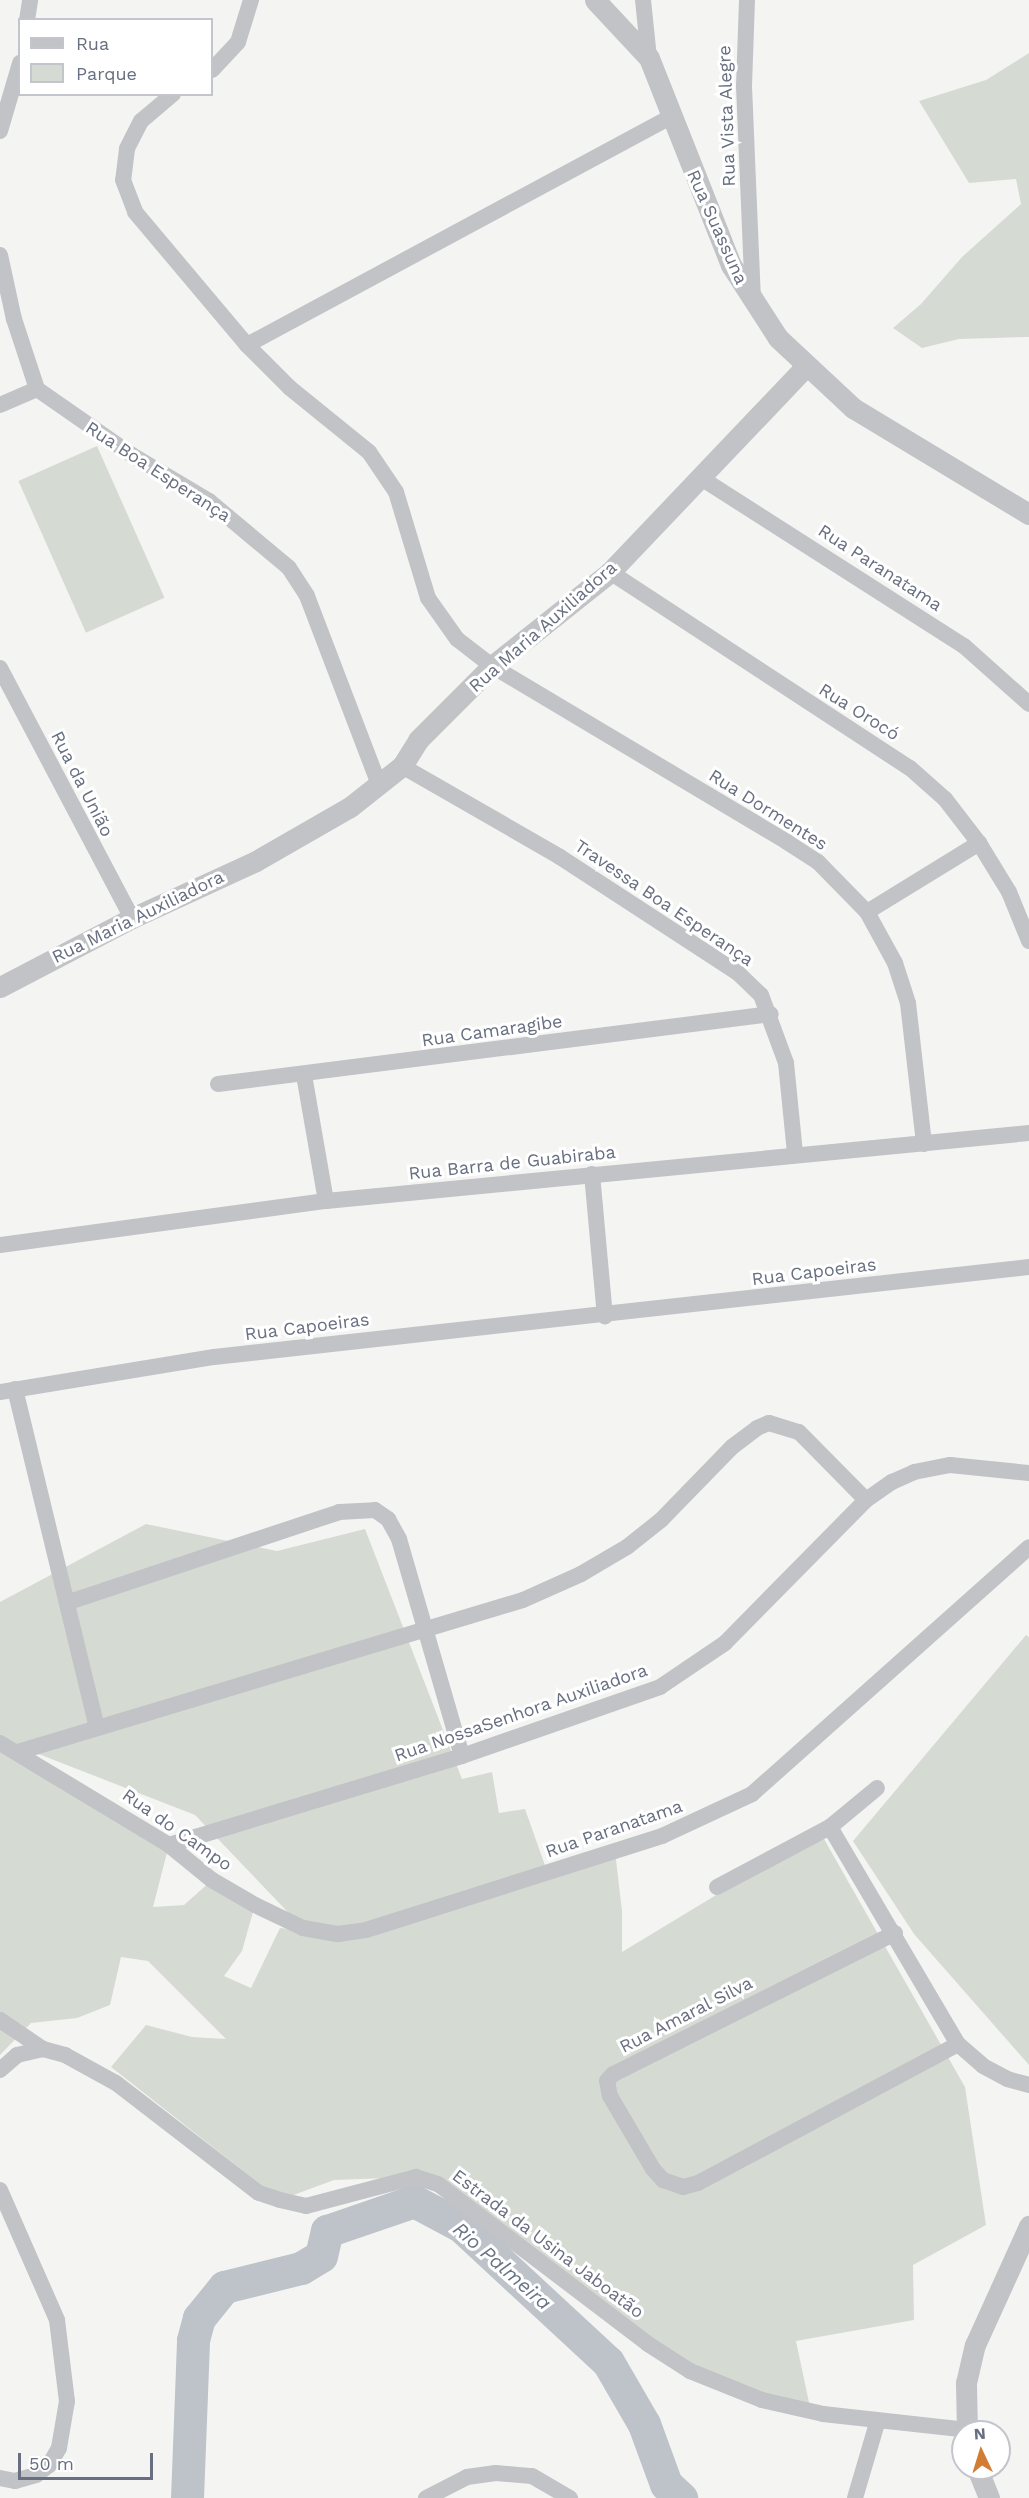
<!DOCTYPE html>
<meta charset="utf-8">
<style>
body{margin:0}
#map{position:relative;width:1029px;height:2498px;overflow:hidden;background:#f4f5f2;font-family:"Work Sans",sans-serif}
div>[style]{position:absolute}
.green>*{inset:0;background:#d5dbd3;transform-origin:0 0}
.river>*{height:33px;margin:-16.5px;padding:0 16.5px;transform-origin:16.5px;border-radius:16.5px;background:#bec3ca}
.minor>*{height:16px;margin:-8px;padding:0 8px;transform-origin:8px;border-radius:8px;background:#c1c3c7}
.tertiary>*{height:21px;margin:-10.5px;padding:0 10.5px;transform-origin:10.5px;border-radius:10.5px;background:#c1c3c7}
span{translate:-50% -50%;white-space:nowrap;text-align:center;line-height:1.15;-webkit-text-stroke:6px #fff;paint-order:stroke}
.street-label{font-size:18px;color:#676f80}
.water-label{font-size:20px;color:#687584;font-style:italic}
.legend{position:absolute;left:18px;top:18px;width:195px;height:78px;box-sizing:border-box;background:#fff;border:2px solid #c2c5cc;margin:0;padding:8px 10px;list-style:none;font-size:18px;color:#676f80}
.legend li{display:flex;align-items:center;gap:12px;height:30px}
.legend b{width:30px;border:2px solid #c2c5cc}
.north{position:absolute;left:951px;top:2420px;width:60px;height:60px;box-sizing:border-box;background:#fff;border:2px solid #c2c5cc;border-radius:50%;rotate:356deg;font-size:16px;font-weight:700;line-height:24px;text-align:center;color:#676f80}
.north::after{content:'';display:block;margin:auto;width:21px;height:27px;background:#d37d34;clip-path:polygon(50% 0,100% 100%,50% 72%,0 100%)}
.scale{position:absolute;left:18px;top:2453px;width:135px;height:27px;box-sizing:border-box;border:3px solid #676f80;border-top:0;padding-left:8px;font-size:18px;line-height:21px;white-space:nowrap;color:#676f80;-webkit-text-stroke:4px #fff;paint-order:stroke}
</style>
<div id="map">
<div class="green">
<div style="clip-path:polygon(1029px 53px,1029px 337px,959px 339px,922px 348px,893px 328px,921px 304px,962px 257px,1021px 204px,1016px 179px,969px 183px,919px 101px,986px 80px)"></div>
<div style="left:97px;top:446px;width:166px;height:86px;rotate:66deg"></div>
<div style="clip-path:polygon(146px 1524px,277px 1551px,365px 1529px,462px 1779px,492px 1772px,499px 1813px,525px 1809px,547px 1871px,615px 1851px,622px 1911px,622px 1952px,820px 1832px,965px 2087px,986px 2225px,913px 2265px,914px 2320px,796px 2341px,811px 2412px,698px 2375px,416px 2177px,334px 2180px,280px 2200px,111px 2067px,146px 2025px,192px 2037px,226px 2039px,148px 1961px,121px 1957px,110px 2005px,77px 2018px,31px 2023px,0 2055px,0 1743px,169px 1845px,153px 1907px,184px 1905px,212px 1880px,255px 1905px,242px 1951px,224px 1976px,251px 1988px,280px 1928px,326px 1933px,303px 1928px,195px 1815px,0 1739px,0 1602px)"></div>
<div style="clip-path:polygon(1026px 1635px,1029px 1637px,1029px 2065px,914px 1934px,853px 1841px)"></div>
</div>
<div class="river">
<div style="left:187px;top:2498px;width:158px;rotate:-87.8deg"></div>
<div style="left:193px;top:2340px;width:23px;rotate:-75deg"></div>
<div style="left:199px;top:2318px;width:40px;rotate:-51deg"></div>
<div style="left:224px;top:2287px;width:79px;rotate:-13.9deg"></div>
<div style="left:301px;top:2268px;width:23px;rotate:-31deg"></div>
<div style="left:321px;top:2256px;width:26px;rotate:-77deg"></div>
<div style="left:327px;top:2231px;width:92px;rotate:-19deg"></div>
<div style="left:414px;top:2201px;width:53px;rotate:28deg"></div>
<div style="left:461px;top:2226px;width:200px;rotate:42.8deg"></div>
<div style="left:608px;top:2362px;width:72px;rotate:59.9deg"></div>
<div style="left:644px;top:2424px;width:64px;rotate:69.9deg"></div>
<div style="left:666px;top:2484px;width:21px;rotate:43deg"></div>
</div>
<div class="minor">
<div style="left:643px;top:0;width:58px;rotate:84.1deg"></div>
<div style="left:747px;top:0;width:86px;rotate:92deg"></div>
<div style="left:744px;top:86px;width:217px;rotate:87.6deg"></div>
<div style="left:27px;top:20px;width:20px;rotate:-81deg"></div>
<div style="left:212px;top:70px;width:38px;rotate:-47deg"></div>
<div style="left:238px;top:42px;width:44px;rotate:-72.8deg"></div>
<div style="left:173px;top:94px;width:42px;rotate:139.8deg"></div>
<div style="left:141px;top:121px;width:31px;rotate:117deg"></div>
<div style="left:127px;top:149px;width:31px;rotate:97deg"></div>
<div style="left:123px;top:180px;width:34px;rotate:69deg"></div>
<div style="left:135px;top:212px;width:174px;rotate:49.9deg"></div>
<div style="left:247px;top:345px;width:61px;rotate:45deg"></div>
<div style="left:290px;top:388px;width:102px;rotate:39deg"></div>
<div style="left:369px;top:452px;width:48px;rotate:56deg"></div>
<div style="left:396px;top:492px;width:111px;rotate:73.2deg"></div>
<div style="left:428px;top:598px;width:50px;rotate:54.7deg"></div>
<div style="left:457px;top:639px;width:44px;rotate:37.6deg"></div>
<div style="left:492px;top:666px;width:344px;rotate:30.8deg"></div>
<div style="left:787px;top:842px;width:37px;rotate:33deg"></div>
<div style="left:818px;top:862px;width:70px;rotate:45.6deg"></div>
<div style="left:867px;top:912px;width:58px;rotate:61.2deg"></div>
<div style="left:895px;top:963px;width:42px;rotate:72deg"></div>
<div style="left:908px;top:1003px;width:142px;rotate:83.5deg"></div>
<div style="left:0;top:131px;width:71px;rotate:-73.6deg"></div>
<div style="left:0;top:255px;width:66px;rotate:77.7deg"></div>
<div style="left:14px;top:319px;width:74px;rotate:71.8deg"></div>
<div style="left:247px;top:345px;width:481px;rotate:-28.3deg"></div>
<div style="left:37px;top:389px;width:116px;rotate:34.8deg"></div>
<div style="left:132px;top:455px;width:90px;rotate:30.9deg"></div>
<div style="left:209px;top:501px;width:104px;rotate:39.9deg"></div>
<div style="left:289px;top:568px;width:33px;rotate:57deg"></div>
<div style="left:307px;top:596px;width:202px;rotate:69.1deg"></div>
<div style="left:0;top:405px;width:40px;rotate:-23.4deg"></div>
<div style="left:701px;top:478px;width:312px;rotate:32.6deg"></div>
<div style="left:964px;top:646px;width:87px;rotate:41.7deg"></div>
<div style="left:610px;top:572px;width:358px;rotate:33.2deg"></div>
<div style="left:910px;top:768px;width:47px;rotate:41.5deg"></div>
<div style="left:945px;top:799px;width:56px;rotate:52.3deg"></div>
<div style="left:979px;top:843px;width:57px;rotate:58.5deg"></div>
<div style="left:1009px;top:892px;width:53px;rotate:67.8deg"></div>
<div style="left:0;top:668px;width:283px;rotate:62.2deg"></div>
<div style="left:402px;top:766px;width:182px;rotate:29.9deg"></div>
<div style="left:560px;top:857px;width:212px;rotate:33.1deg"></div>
<div style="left:738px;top:973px;width:32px;rotate:44deg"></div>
<div style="left:761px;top:995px;width:72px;rotate:69.8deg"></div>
<div style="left:786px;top:1063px;width:90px;rotate:84.3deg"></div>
<div style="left:867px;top:912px;width:132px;rotate:-31.6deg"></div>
<div style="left:304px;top:1075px;width:128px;rotate:80.1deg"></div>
<div style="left:218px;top:1084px;width:557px;rotate:-7.21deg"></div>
<div style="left:592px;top:1174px;width:143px;rotate:84.8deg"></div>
<div style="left:0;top:1245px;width:329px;rotate:-7.7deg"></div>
<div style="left:326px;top:1201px;width:706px;rotate:-5.52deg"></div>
<div style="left:15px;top:1389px;width:348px;rotate:76.4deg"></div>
<div style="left:0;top:1392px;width:217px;rotate:-9.3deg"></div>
<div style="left:214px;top:1357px;width:820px;rotate:-6.3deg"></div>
<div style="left:69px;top:1602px;width:285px;rotate:-18.4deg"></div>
<div style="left:339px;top:1512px;width:36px;rotate:-3deg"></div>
<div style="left:375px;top:1510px;width:16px;rotate:35deg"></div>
<div style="left:388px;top:1519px;width:23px;rotate:61deg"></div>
<div style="left:399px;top:1539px;width:226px;rotate:73.8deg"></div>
<div style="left:0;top:1743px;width:197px;rotate:31.1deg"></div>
<div style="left:169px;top:1845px;width:55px;rotate:39.1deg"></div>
<div style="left:212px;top:1880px;width:50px;rotate:30.2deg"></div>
<div style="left:255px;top:1905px;width:53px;rotate:25.6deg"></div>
<div style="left:303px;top:1928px;width:36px;rotate:10deg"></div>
<div style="left:338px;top:1934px;width:28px;rotate:-8deg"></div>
<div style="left:366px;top:1930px;width:311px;rotate:-17.6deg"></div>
<div style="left:662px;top:1836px;width:99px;rotate:-25deg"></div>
<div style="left:752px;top:1794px;width:371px;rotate:-41.7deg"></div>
<div style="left:18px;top:1752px;width:527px;rotate:-16.75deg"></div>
<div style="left:523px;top:1600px;width:64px;rotate:-24.1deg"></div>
<div style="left:581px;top:1574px;width:53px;rotate:-30.4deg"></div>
<div style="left:627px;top:1547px;width:43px;rotate:-38.5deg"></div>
<div style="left:661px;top:1520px;width:102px;rotate:-45.8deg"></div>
<div style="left:732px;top:1447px;width:31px;rotate:-37deg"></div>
<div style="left:757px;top:1428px;width:13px;rotate:-23deg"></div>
<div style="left:769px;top:1423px;width:31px;rotate:17deg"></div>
<div style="left:799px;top:1432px;width:95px;rotate:45.4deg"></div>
<div style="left:830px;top:1827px;width:252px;rotate:59.5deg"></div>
<div style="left:958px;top:2044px;width:33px;rotate:41deg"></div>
<div style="left:983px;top:2066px;width:27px;rotate:28deg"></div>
<div style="left:1007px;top:2079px;width:23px;rotate:15deg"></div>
<div style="left:169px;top:1845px;width:306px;rotate:-16.9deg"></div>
<div style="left:462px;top:1756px;width:210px;rotate:-19.2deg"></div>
<div style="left:660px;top:1687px;width:78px;rotate:-34.1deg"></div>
<div style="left:725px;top:1643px;width:201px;rotate:-45.4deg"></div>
<div style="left:866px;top:1500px;width:32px;rotate:-35deg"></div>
<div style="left:892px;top:1482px;width:24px;rotate:-24deg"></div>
<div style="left:914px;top:1472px;width:37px;rotate:-11deg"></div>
<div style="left:950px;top:1465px;width:79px;rotate:5.8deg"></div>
<div style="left:717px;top:1887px;width:128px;rotate:-28deg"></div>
<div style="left:830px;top:1827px;width:61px;rotate:-39.7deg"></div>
<div style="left:895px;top:1933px;width:315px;rotate:153.4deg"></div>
<div style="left:613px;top:2074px;width:9px;rotate:131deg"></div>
<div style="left:607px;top:2081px;width:15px;rotate:79deg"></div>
<div style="left:610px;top:2096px;width:85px;rotate:59.5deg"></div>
<div style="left:653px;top:2169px;width:15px;rotate:48deg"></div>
<div style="left:663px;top:2180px;width:21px;rotate:19deg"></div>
<div style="left:683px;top:2187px;width:16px;rotate:-15deg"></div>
<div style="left:698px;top:2183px;width:295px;rotate:-28.1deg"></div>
<div style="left:0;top:2020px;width:52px;rotate:34deg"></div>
<div style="left:0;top:2070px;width:23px;rotate:-41deg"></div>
<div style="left:17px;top:2055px;width:27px;rotate:-13deg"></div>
<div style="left:43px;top:2049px;width:23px;rotate:15deg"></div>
<div style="left:65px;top:2055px;width:58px;rotate:28.8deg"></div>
<div style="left:116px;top:2083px;width:180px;rotate:37.6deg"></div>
<div style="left:259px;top:2193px;width:22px;rotate:18deg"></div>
<div style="left:280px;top:2200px;width:27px;rotate:13deg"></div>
<div style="left:306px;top:2206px;width:114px;rotate:-14.8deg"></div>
<div style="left:416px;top:2177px;width:23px;rotate:18deg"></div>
<div style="left:438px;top:2184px;width:264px;rotate:37.3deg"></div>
<div style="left:648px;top:2344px;width:50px;rotate:32.7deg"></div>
<div style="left:690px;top:2371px;width:78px;rotate:21.9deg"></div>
<div style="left:762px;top:2400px;width:63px;rotate:12.9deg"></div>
<div style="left:823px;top:2414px;width:145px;rotate:6.3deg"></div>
<div style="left:0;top:2190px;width:142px;rotate:66.3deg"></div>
<div style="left:57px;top:2320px;width:82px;rotate:83deg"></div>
<div style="left:67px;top:2401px;width:48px;rotate:99.7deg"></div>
<div style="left:59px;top:2448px;width:20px;rotate:120deg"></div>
<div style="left:49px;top:2465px;width:16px;rotate:142deg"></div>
<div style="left:36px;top:2475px;width:22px;rotate:164deg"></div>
<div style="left:15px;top:2481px;width:15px;rotate:-169deg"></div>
<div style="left:426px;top:2498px;width:46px;rotate:-27.1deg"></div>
<div style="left:467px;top:2477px;width:29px;rotate:-8deg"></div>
<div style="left:496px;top:2473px;width:36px;rotate:5deg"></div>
<div style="left:532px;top:2476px;width:44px;rotate:30.1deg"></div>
<div style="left:855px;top:2498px;width:81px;rotate:-73.6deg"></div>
</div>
<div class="tertiary">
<div style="left:595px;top:0;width:79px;rotate:47deg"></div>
<div style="left:649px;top:58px;width:223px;rotate:68.4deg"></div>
<div style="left:731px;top:265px;width:87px;rotate:57.2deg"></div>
<div style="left:778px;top:338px;width:103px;rotate:43deg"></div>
<div style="left:853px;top:408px;width:205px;rotate:31.1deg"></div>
<div style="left:0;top:987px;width:149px;rotate:-27.6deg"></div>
<div style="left:132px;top:918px;width:136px;rotate:-24.7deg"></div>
<div style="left:256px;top:861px;width:108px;rotate:-29.9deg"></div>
<div style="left:350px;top:807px;width:66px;rotate:-38.3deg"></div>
<div style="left:402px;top:766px;width:31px;rotate:-58deg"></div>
<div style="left:418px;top:740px;width:105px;rotate:-45deg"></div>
<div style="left:492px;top:666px;width:151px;rotate:-38.5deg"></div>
<div style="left:610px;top:572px;width:283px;rotate:-46.4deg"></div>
<div style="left:967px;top:2432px;width:49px;rotate:-91.2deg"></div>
<div style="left:966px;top:2383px;width:39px;rotate:-77deg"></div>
<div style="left:975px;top:2345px;width:131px;rotate:-65.6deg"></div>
<div style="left:977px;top:2468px;width:32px;rotate:68deg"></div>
</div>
<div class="street-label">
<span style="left:727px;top:116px;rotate:-92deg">Rua Vista Alegre</span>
<span style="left:717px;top:227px;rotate:66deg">Rua Suassuna</span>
<span style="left:158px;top:472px;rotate:33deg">Rua Boa Esperança</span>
<span style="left:880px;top:568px;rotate:33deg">Rua Paranatama</span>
<span style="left:543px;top:627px;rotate:-41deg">Rua Maria Auxiliadora</span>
<span style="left:859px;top:712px;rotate:32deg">Rua Orocó</span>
<span style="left:82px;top:784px;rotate:63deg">Rua da União</span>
<span style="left:768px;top:810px;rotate:32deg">Rua Dormentes</span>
<span style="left:664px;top:903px;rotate:34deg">Travessa Boa Esperança</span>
<span style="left:138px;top:917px;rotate:-26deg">Rua Maria Auxiliadora</span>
<span style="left:492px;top:1031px;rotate:-8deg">Rua Camaragibe</span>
<span style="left:512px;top:1163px;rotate:-6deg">Rua Barra de Guabiraba</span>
<span style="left:814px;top:1272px;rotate:-7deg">Rua Capoeiras</span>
<span style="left:307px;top:1327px;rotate:-7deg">Rua Capoeiras</span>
<span style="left:521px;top:1713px;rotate:-19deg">Rua NossaSenhora Auxiliadora</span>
<span style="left:614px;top:1829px;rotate:-19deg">Rua Paranatama</span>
<span style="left:177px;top:1830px;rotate:35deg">Rua do Campo</span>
<span style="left:686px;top:2015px;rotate:-27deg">Rua Amaral Silva</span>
<span style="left:548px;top:2244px;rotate:37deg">Estrada da Usina Jaboatão</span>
</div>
<div class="water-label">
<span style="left:502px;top:2266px;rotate:41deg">Rio Palmeira</span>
</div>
<ul class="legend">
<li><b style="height:8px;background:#c1c3c7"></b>Rua</li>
<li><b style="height:16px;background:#d5dbd3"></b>Parque</li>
</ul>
<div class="north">N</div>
<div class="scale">50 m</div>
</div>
